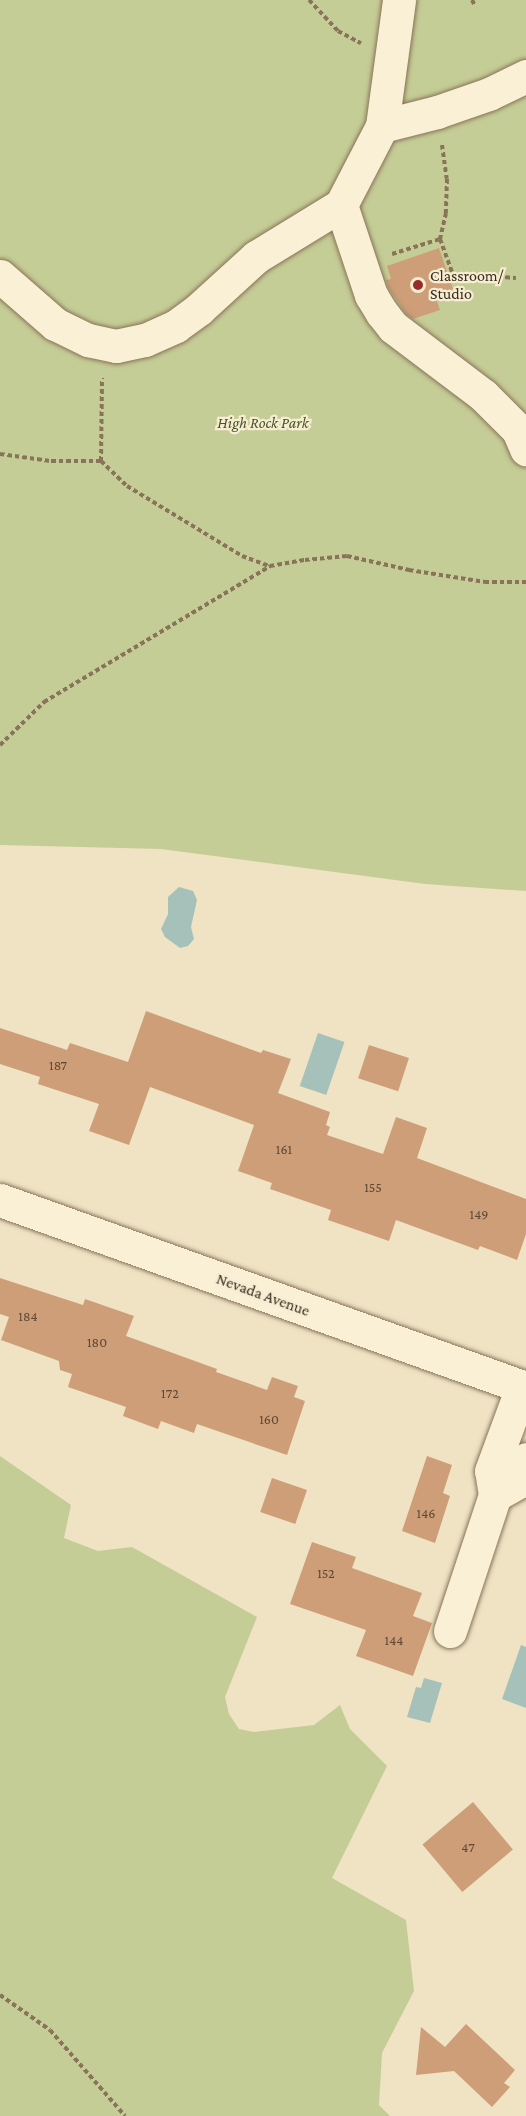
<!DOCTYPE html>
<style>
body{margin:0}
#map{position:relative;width:526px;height:2116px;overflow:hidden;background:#efe3c3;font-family:"Crimson Pro",serif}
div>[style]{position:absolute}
.green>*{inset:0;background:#c5cd96}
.water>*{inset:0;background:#a5c1ba;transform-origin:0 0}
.building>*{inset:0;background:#ce9e78;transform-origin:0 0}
.path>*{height:4px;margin-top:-2px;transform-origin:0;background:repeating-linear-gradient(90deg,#897459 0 4.5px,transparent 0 7.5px)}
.roads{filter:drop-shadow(0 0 2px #897459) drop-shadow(0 0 2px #897459)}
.minor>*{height:33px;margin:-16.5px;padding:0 16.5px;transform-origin:16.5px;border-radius:16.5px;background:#f9f0d6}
.dots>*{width:16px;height:16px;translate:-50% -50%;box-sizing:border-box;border:3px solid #f6edd2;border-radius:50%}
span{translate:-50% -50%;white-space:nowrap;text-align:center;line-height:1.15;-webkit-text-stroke:4.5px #f6edd2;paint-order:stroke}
.number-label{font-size:14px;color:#5e4834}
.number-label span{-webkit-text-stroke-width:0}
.poi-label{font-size:16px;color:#392c1e}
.left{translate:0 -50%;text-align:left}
.park-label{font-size:16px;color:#485624;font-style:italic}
.street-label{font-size:16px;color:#392c1e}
</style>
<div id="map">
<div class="green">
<div style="clip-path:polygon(0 0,526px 0,526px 891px,425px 884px,161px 849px,0 845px)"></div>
<div style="clip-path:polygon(0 1456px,71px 1505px,64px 1538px,98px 1551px,132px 1547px,257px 1617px,225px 1697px,229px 1714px,239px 1729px,254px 1732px,314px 1725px,340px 1705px,350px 1729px,387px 1766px,332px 1878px,406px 1920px,414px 1991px,382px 2053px,379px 2105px,390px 2116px,0 2116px)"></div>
</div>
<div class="water">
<div style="clip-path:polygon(179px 887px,193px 891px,197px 900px,191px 927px,194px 939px,188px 946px,180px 948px,165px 937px,161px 929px,168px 914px,168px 897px)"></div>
<div style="left:318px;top:1033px;width:28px;height:56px;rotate:19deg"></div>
<div style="clip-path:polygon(521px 1645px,526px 1647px,526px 1708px,502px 1699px)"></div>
<div style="clip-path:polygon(424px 1678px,442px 1683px,430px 1723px,407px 1717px,416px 1687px,421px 1688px)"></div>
</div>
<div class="building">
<div style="clip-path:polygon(439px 248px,453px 289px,435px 296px,440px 310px,413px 319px,406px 314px,388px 287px,386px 280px,391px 279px,387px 266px)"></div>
<div style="clip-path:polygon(146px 1011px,261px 1053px,263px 1050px,291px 1059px,278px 1093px,330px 1112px,326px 1125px,330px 1127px,327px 1135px,383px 1154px,396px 1117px,427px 1128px,417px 1158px,526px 1199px,526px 1234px,517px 1260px,480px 1246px,478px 1250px,396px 1220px,389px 1241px,328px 1220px,331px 1210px,270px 1189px,272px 1183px,238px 1171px,254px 1125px,150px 1087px,129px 1145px,89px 1131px,99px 1104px,38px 1084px,40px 1077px,0 1064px,0 1028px,67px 1050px,70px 1043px,128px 1062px)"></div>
<div style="left:369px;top:1045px;width:42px;height:35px;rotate:18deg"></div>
<div style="clip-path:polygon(0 1278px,83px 1305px,85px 1299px,134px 1316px,126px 1336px,217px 1369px,216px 1372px,267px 1390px,272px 1377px,298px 1386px,294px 1397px,305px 1401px,287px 1455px,197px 1424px,194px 1433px,161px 1421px,158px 1429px,123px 1416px,126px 1407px,68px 1387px,72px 1374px,60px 1370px,59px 1361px,1px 1340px,9px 1317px,0 1314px)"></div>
<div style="clip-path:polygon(427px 1456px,452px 1465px,443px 1493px,450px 1496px,435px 1543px,402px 1531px)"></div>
<div style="left:272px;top:1478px;width:37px;height:36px;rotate:19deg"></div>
<div style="clip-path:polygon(312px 1542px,356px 1557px,352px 1568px,422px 1593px,413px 1616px,432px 1623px,413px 1676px,356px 1656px,366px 1630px,290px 1604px)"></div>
<div style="left:473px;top:1802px;width:62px;height:66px;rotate:50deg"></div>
<div style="clip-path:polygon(466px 2024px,515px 2070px,504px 2083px,510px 2087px,492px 2107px,454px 2071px,416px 2075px,421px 2027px,445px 2047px)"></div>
</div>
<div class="path">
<div style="left:309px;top:0;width:42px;rotate:46.9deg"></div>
<div style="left:338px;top:31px;width:26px;rotate:28deg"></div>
<div style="left:472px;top:0;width:7px;rotate:63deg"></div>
<div style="left:442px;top:145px;width:34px;rotate:82deg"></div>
<div style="left:447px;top:179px;width:34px;rotate:92deg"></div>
<div style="left:446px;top:213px;width:27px;rotate:103deg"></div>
<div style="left:440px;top:239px;width:37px;rotate:70deg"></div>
<div style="left:453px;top:274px;width:63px;rotate:3.6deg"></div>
<div style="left:392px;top:254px;width:50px;rotate:-17.4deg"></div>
<div style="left:0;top:454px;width:51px;rotate:7.8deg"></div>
<div style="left:51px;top:461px;width:50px"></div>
<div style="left:101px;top:461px;width:36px;rotate:44deg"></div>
<div style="left:127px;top:486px;width:135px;rotate:31.3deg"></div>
<div style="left:242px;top:556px;width:30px;rotate:20deg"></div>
<div style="left:101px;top:461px;width:83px;rotate:-89.3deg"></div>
<div style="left:0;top:745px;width:62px;rotate:-44.3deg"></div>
<div style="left:44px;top:702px;width:264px;rotate:-31deg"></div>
<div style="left:270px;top:566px;width:36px;rotate:-10deg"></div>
<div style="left:305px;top:560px;width:42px;rotate:-5.4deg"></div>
<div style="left:347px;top:556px;width:64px;rotate:12.7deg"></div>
<div style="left:409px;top:570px;width:77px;rotate:9deg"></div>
<div style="left:485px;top:582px;width:41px"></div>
<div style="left:0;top:1995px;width:61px;rotate:35deg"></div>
<div style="left:50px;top:2030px;width:114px;rotate:48.9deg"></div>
</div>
<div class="roads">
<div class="minor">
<div style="left:382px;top:126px;width:57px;rotate:-14.3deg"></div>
<div style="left:437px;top:112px;width:55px;rotate:-19.1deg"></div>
<div style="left:489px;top:94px;width:41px;rotate:-25.9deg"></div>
<div style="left:341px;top:205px;width:95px;rotate:71.6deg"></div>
<div style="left:371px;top:295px;width:21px;rotate:59deg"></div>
<div style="left:382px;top:313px;width:18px;rotate:52deg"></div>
<div style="left:393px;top:327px;width:113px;rotate:37.1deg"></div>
<div style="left:483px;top:395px;width:49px;rotate:45deg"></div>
<div style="left:518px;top:430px;width:21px;rotate:67deg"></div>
<div style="left:0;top:276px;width:73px;rotate:41.1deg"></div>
<div style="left:55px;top:324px;width:37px;rotate:26deg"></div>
<div style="left:88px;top:340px;width:29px;rotate:12deg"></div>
<div style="left:116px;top:346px;width:30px;rotate:-12deg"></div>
<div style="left:145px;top:340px;width:34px;rotate:-24deg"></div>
<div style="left:176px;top:326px;width:29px;rotate:-36deg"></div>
<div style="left:199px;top:309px;width:77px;rotate:-42.4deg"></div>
<div style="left:256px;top:257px;width:100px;rotate:-31.5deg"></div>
<div style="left:341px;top:205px;width:89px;rotate:-62.6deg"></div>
<div style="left:382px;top:126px;width:127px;rotate:-82.3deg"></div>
<div style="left:0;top:1200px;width:559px;rotate:19.67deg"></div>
<div style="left:495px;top:1495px;width:24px;rotate:-99deg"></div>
<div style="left:491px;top:1471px;width:90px;rotate:-69.7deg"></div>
<div style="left:450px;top:1631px;width:143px;rotate:-71.7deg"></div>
<div style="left:495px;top:1495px;width:26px;rotate:-29deg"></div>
<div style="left:518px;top:1482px;width:24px;rotate:-71deg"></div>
</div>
</div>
<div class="dots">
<div style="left:418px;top:285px;background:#992b28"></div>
</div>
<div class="number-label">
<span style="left:58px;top:1065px">187</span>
<span style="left:284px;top:1149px">161</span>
<span style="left:373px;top:1187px">155</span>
<span style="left:479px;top:1214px">149</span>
<span style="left:28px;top:1316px">184</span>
<span style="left:97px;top:1342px">180</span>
<span style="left:170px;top:1393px">172</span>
<span style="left:269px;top:1419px">160</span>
<span style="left:426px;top:1513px">146</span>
<span style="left:326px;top:1573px">152</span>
<span style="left:394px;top:1640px">144</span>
<span style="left:468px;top:1847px">47</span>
</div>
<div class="poi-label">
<span class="left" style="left:430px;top:285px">Classroom/<br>Studio</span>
</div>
<div class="park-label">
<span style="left:263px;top:423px">High Rock Park</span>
</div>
<div class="street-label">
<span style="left:263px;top:1295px;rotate:20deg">Nevada Avenue</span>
</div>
</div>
